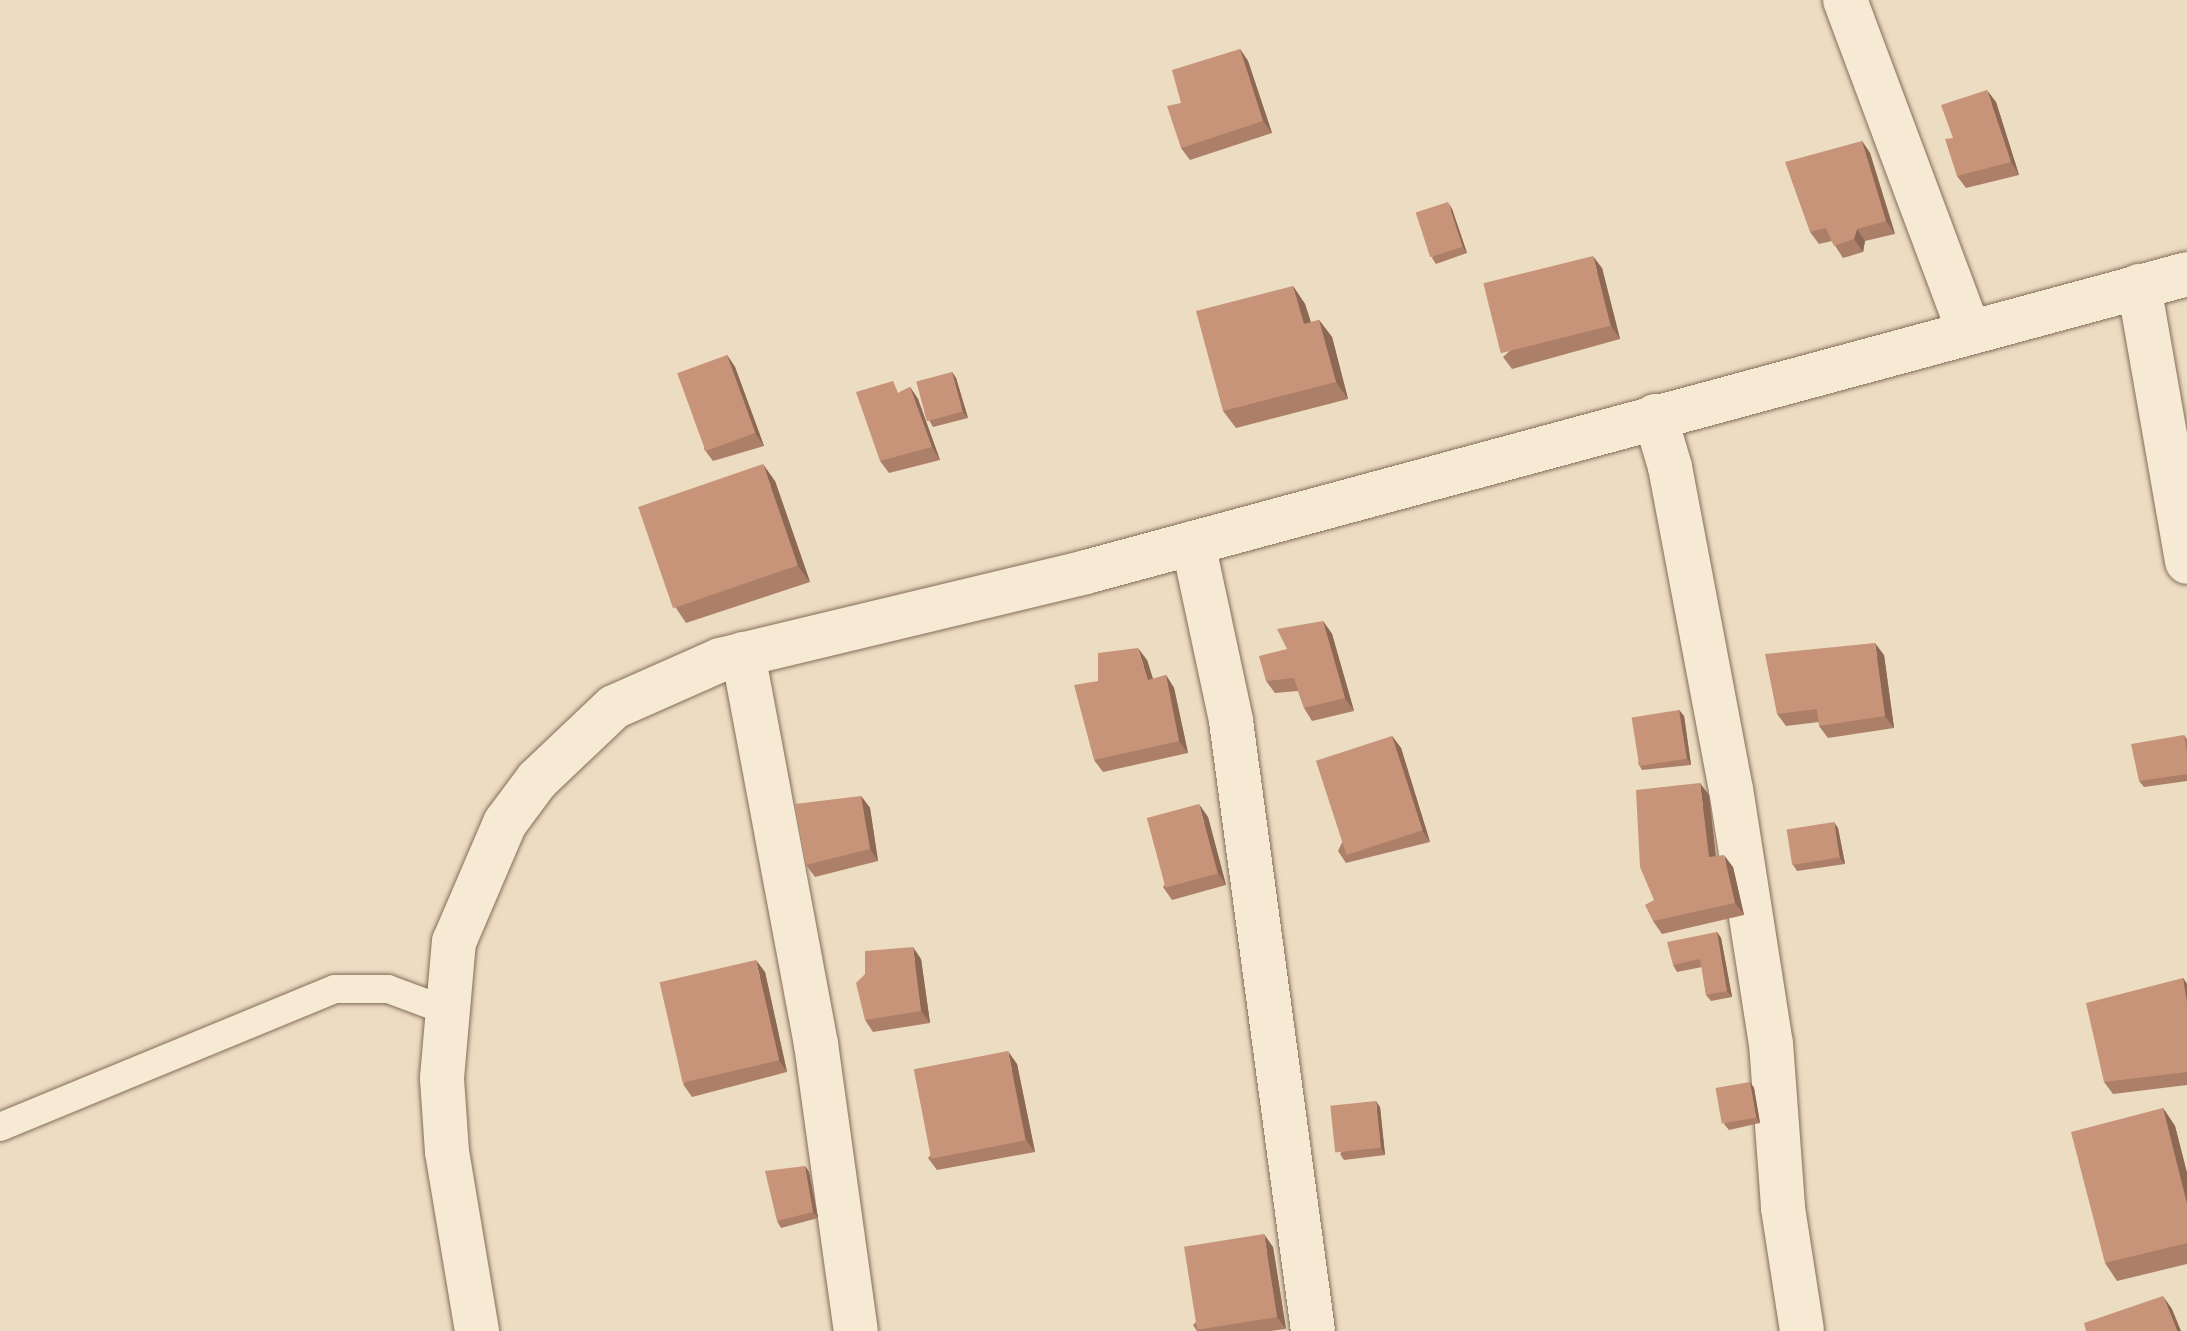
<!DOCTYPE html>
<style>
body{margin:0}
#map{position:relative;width:2187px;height:1331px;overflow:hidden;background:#ecdcc2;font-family:"Crimson Pro",serif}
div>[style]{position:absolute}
.roads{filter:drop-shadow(0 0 2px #856d5a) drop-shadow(0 0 2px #856d5a)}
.service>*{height:28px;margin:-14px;padding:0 14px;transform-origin:14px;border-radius:14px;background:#f7ead5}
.minor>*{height:44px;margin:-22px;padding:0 22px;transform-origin:22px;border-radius:22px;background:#f7ead5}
.tertiary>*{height:44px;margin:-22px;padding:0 22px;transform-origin:22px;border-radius:22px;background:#f7ead5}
.wall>*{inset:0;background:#ac7f68}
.shaded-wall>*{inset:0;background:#8c6855}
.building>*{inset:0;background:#c89479;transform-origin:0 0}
span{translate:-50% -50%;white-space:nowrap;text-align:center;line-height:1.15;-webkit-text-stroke:7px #f4e7d1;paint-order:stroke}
</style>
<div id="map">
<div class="roads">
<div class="service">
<div style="left:0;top:1127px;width:362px;rotate:-22.4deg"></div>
<div style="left:335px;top:989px;width:53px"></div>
<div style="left:388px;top:989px;width:63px;rotate:20.4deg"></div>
</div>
<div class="minor">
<div style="left:1845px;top:0;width:353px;rotate:69.5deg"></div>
<div style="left:2139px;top:286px;width:280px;rotate:80.1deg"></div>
<div style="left:1655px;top:416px;width:53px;rotate:73.6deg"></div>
<div style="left:1670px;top:467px;width:328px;rotate:79.3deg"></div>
<div style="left:1731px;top:789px;width:257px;rotate:81.1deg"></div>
<div style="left:1771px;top:1043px;width:165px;rotate:85.8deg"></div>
<div style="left:1783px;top:1208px;width:124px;rotate:81.2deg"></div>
<div style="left:1193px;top:543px;width:182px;rotate:77.9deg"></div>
<div style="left:1231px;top:721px;width:615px;rotate:82.34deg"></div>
<div style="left:743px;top:654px;width:397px;rotate:79.4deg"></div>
<div style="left:816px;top:1044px;width:290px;rotate:82.1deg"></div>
</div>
<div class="tertiary">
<div style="left:477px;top:1331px;width:181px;rotate:-99.5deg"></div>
<div style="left:447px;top:1152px;width:74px;rotate:-93.9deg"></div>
<div style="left:442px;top:1078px;width:137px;rotate:-85deg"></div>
<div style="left:454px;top:942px;width:129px;rotate:-66.8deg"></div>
<div style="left:505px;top:823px;width:54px;rotate:-53.3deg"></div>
<div style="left:537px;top:780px;width:106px;rotate:-43.5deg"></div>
<div style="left:614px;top:707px;width:116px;rotate:-23.9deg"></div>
<div style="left:720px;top:660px;width:376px;rotate:-13.5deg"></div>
<div style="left:1086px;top:572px;width:1141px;rotate:-15.14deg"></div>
</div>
</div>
<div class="wall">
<div style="clip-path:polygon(1240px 49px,1248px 61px,1272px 133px,1190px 160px,1181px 148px,1181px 103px)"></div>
<div style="clip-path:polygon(1996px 102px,2019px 175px,1966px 188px,1957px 176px,1953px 138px)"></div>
<div style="clip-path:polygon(1862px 141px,1870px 153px,1895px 234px,1865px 241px,1863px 252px,1843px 258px,1832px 241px,1819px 244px,1810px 232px)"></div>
<div style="clip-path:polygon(1452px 209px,1467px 253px,1436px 264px,1432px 258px)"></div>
<div style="clip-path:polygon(1602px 268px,1620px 339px,1512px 369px,1503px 357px)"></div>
<div style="clip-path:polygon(1293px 286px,1305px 304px,1311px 322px,1319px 320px,1332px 337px,1348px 399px,1236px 428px,1223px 411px)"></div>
<div style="clip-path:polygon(727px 355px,735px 367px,764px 446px,713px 461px,704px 449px)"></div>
<div style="clip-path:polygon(952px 372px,956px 378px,968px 418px,933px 427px,929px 420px)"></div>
<div style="clip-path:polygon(910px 387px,918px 399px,940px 460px,889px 473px,880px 461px,900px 392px)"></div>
<div style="clip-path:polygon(775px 481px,810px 582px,686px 623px,674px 605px)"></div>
<div style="clip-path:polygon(1323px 621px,1332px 634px,1354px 711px,1312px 721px,1304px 708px,1298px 691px,1275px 693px,1266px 681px,1287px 649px)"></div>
<div style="clip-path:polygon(1884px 655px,1894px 728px,1828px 738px,1819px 726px,1819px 722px,1786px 726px,1777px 714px)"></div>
<div style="clip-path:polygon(1147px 660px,1153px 679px,1166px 675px,1174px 688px,1188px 753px,1103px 772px,1094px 760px)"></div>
<div style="clip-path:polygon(1679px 710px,1684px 716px,1691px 765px,1642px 770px,1638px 763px)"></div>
<div style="clip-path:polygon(2184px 735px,2187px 739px,2187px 781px,2144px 787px,2139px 781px)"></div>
<div style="clip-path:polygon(1392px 736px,1401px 748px,1430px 842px,1346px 863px,1338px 851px)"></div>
<div style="clip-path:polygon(1709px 795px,1716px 856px,1733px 867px,1744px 915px,1662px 934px,1653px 921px,1654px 900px)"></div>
<div style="clip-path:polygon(861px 796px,870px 808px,878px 861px,815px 877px,806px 865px)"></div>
<div style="clip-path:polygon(1208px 817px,1226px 885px,1172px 900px,1163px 887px)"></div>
<div style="clip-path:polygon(1838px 828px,1845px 864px,1797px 871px,1793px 865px)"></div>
<div style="clip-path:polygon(1717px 932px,1721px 938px,1732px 997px,1711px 1001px,1706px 995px,1702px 967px,1677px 972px,1673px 965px)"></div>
<div style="clip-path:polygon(921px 959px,930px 1023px,873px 1032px,865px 1020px,865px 974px)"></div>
<div style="clip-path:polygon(765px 972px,787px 1072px,692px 1097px,683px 1084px)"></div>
<div style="clip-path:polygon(2183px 978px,2187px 984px,2187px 1085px,2113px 1094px,2104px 1082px)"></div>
<div style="clip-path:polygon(1017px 1064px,1035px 1152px,937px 1170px,928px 1158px)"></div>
<div style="clip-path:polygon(1750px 1082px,1754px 1088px,1760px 1123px,1729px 1130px,1724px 1124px)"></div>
<div style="clip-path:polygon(1380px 1107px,1385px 1155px,1344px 1160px,1340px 1154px)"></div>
<div style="clip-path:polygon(2163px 1108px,2175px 1126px,2187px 1173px,2187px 1264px,2117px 1281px,2105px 1263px)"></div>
<div style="clip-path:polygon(805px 1166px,809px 1172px,818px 1218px,781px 1228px,777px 1221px)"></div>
<div style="clip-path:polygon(1273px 1247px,1286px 1329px,1270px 1331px,1197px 1331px,1193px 1325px)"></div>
</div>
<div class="shaded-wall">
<div style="clip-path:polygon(1240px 49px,1248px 61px,1272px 133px,1263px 121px)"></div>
<div style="clip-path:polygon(1987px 90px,1996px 102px,2019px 175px,2011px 162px)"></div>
<div style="clip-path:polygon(1862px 141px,1870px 153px,1895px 234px,1886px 221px)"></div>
<div style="clip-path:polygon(1448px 202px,1452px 209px,1467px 253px,1463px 247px)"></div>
<div style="clip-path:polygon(1857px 229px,1865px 241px,1863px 252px,1854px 239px)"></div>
<div style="clip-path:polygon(1593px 256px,1602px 268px,1620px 339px,1611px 326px)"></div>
<div style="clip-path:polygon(1293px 286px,1305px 304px,1317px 342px,1304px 324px)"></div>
<div style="clip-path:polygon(1319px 320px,1332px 337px,1348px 399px,1336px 382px)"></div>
<div style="clip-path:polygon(727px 355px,735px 367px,764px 446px,755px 433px)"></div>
<div style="clip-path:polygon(952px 372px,956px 378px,968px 418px,963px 412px)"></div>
<div style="clip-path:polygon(910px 387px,918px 399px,940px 460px,932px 447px)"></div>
<div style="clip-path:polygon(763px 464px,775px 481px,810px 582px,797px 565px)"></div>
<div style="clip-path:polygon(1323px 621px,1332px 634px,1354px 711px,1345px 698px)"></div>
<div style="clip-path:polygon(1875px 643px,1884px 655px,1894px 728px,1885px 716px)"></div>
<div style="clip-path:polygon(1138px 648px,1147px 660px,1157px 692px,1148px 680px)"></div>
<div style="clip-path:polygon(1166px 675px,1174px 688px,1188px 753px,1179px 741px)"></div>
<div style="clip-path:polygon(1679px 710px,1684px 716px,1691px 765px,1687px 758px)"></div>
<div style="clip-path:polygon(1392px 736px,1401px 748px,1430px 842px,1422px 830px)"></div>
<div style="clip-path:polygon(1700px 783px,1709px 795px,1717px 869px,1709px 857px)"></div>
<div style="clip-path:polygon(861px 796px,870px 808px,878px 861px,870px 849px)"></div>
<div style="clip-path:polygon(1199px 804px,1208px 817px,1226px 885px,1218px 873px)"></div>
<div style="clip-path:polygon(1834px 822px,1838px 828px,1845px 864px,1840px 858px)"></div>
<div style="clip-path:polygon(1724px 855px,1733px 867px,1744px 915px,1735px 903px)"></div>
<div style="clip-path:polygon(1717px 932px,1721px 938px,1732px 997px,1727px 991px)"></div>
<div style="clip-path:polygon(913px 947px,921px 959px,930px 1023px,921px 1011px)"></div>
<div style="clip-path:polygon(756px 960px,765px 972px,787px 1072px,779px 1060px)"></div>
<div style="clip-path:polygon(2183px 978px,2187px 984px,2187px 1003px)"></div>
<div style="clip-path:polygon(1008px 1051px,1017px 1064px,1035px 1152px,1026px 1140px)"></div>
<div style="clip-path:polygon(1750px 1082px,1754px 1088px,1760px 1123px,1756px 1117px)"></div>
<div style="clip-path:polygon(1376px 1101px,1380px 1107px,1385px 1155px,1381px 1148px)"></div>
<div style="clip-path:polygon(2163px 1108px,2175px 1126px,2187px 1173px,2187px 1204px)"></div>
<div style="clip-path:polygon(805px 1166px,809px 1172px,818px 1218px,813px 1212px)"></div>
<div style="clip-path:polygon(1264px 1234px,1273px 1247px,1286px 1329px,1277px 1317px)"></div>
<div style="clip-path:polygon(2163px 1296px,2172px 1309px,2181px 1331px,2177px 1331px)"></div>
</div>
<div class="building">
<div style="clip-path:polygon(1240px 49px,1263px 121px,1181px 148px,1167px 106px,1181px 103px,1172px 70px)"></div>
<div style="clip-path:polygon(1987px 90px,2011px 162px,1957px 176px,1945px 139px,1953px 138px,1941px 105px)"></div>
<div style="clip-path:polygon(1862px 141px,1886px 221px,1857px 229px,1854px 239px,1834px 246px,1826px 228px,1810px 232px,1785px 162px)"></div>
<div style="left:1448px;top:202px;width:47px;height:34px;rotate:72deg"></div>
<div style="left:1593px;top:256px;width:72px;height:113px;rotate:76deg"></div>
<div style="clip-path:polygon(1293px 286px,1304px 324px,1319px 320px,1336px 382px,1223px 411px,1196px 311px)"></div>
<div style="left:727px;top:355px;width:83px;height:53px;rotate:70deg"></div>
<div style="left:952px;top:372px;width:41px;height:37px;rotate:75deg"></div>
<div style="clip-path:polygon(893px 381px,898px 393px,910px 387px,932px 447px,880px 461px,856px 392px)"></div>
<div style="left:763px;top:464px;width:107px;height:132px;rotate:71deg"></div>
<div style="clip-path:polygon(1323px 621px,1345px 698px,1304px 708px,1294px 678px,1266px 681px,1259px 656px,1287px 649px,1277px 629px)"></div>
<div style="clip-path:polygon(1875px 643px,1885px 716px,1819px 726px,1817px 709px,1777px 714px,1765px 654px)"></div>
<div style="clip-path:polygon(1138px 648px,1148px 680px,1166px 675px,1179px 741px,1094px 760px,1074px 685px,1098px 681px,1098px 653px)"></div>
<div style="left:1679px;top:710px;width:49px;height:48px;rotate:81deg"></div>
<div style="clip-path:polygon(2184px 735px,2187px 753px,2187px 774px,2139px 781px,2131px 744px)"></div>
<div style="left:1392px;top:736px;width:99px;height:80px;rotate:72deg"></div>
<div style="clip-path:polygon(1700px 783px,1709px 857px,1724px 855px,1735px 903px,1653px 921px,1645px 905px,1654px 900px,1640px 867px,1636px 790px)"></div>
<div style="clip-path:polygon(861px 796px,870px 849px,806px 865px,795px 804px)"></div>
<div style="left:1199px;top:804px;width:72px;height:54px;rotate:75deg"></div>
<div style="left:1834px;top:822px;width:36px;height:48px;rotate:81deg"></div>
<div style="clip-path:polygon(1717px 932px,1727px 991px,1706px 995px,1700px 959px,1673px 965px,1667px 942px)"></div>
<div style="clip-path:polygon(913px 947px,921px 1011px,865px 1020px,856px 983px,865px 974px,865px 951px)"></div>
<div style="left:756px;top:960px;width:103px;height:99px;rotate:77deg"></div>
<div style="clip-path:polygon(2183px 978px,2187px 1003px,2187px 1072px,2104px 1082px,2086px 1003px)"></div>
<div style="left:1008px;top:1051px;width:91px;height:96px;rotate:79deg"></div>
<div style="left:1750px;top:1082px;width:36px;height:35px;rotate:80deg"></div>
<div style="left:1376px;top:1101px;width:47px;height:46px;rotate:84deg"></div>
<div style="clip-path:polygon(2163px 1108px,2187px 1204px,2187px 1243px,2105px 1263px,2071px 1132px)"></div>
<div style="clip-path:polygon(805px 1166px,813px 1212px,777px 1221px,765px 1171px)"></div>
<div style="left:1264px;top:1234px;width:84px;height:81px;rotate:81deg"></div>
<div style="clip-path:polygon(2163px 1296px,2177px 1331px,2086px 1331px,2084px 1323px)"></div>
</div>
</div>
